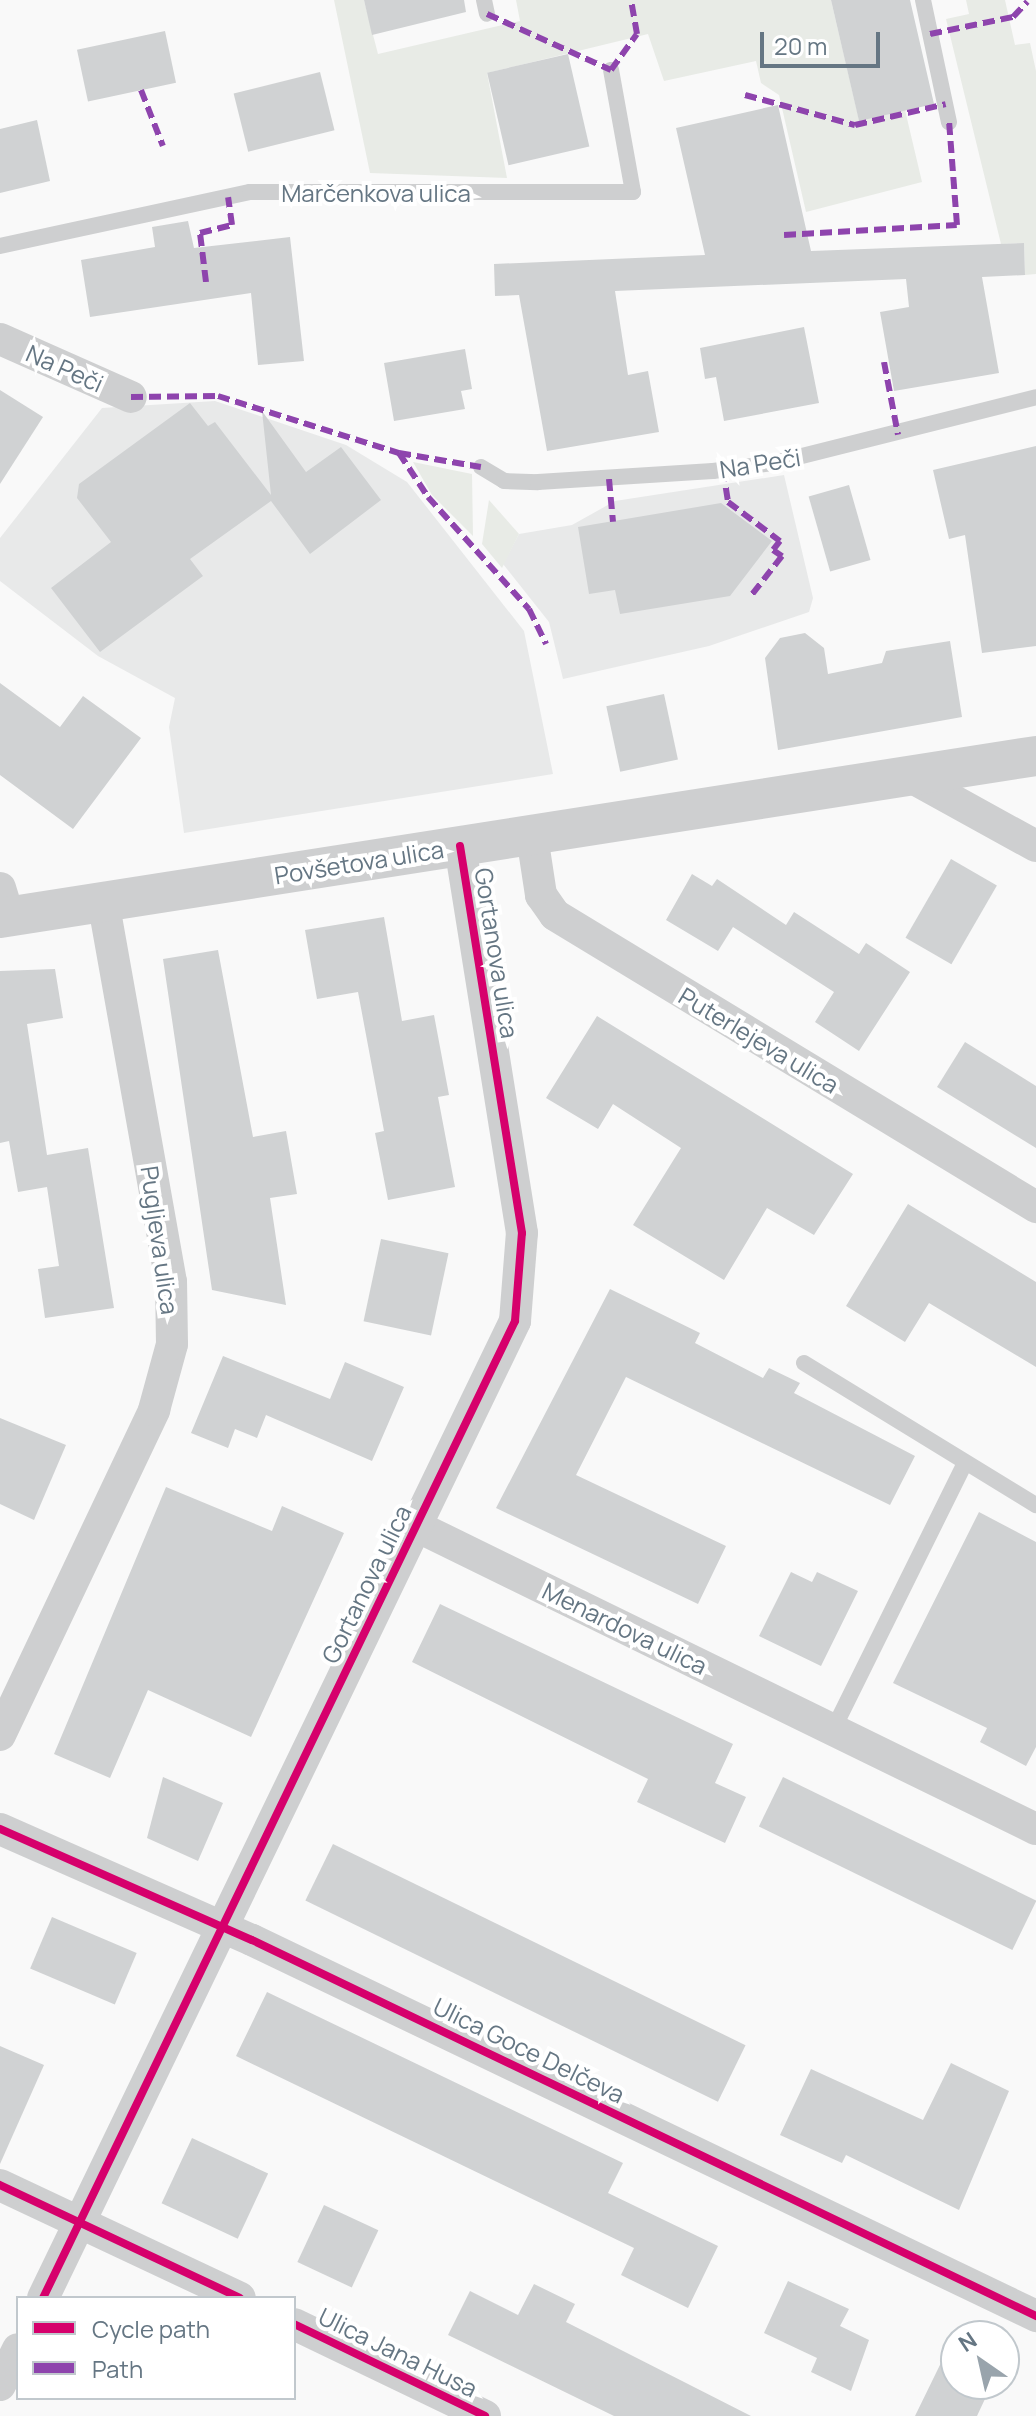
<!DOCTYPE html>
<meta charset="utf-8">
<style>
body{margin:0}
#map{position:relative;width:1036px;height:2416px;overflow:hidden;background:#f9f9f9;font-family:Manrope,sans-serif}
div>[style]{position:absolute}
.built>*{inset:0;background:#e8e9e9}
.green>*{inset:0;background:#e8ebe6}
.building>*{inset:0;background:#d0d2d3;transform-origin:0 0}
.service>*{height:16px;margin:-8px;padding:0 8px;transform-origin:8px;border-radius:8px;background:#cecfd0}
.minor>*{height:32px;margin:-16px;padding:0 16px;transform-origin:16px;border-radius:16px;background:#cecfd0}
.tertiary>*{height:40px;margin:-20px;padding:0 20px;transform-origin:20px;border-radius:20px;background:#cecfd0}
.quiet>*{height:6px;margin-top:-3px;transform-origin:0;background:repeating-linear-gradient(90deg,#8e44ad 0 12px,transparent 0 18px)}
.cycleway>*{height:8px;margin:-4px;padding:0 4px;transform-origin:4px;border-radius:4px;background:#d6006c}
span{translate:-50% -50%;white-space:nowrap;text-align:center;line-height:1.15;-webkit-text-stroke:8px #fff;paint-order:stroke}
.street-label{font-size:24px;color:#657683}
.legend{position:absolute;left:16px;top:2296px;width:280px;height:104px;box-sizing:border-box;background:#fff;border:2px solid #c1c8cd;margin:0;padding:10px 14px;list-style:none;font-size:24px;color:#657683}
.legend li{display:flex;align-items:center;gap:16px;height:40px}
.legend b{width:40px;border:2px solid #c1c8cd}
.north{position:absolute;left:940px;top:2320px;width:80px;height:80px;box-sizing:border-box;background:#fff;border:2px solid #c1c8cd;border-radius:50%;rotate:326deg;font-size:22px;font-weight:700;line-height:32px;text-align:center;color:#657683}
.north::after{content:'';display:block;margin:auto;width:28px;height:36px;background:#99a4ac;clip-path:polygon(50% 0,100% 100%,50% 72%,0 100%)}
.scale{position:absolute;left:760px;top:32px;width:120px;height:36px;box-sizing:border-box;border:4px solid #657683;border-top:0;padding-left:10px;font-size:24px;line-height:28px;white-space:nowrap;color:#657683;-webkit-text-stroke:6px #fff;paint-order:stroke}
</style>
<div id="map">
<div class="built">
<div style="clip-path:polygon(215px 401px,346px 445px,407px 482px,524px 631px,553px 774px,184px 833px,169px 727px,175px 698px,98px 656px,0 581px,0 538px,102px 408px)"></div>
<div style="clip-path:polygon(784px 475px,813px 598px,809px 612px,709px 646px,563px 679px,549px 622px,503px 564px,519px 534px,572px 525px,615px 501px)"></div>
</div>
<div class="green">
<div style="clip-path:polygon(334px 0,364px 0,378px 54px,520px 21px,516px 0,831px 0,859px 120px,905px 110px,922px 182px,806px 212px,779px 95px,761px 83px,756px 61px,664px 81px,648px 34px,487px 73px,507px 178px,370px 173px)"></div>
<div style="clip-path:polygon(966px 0,1005px 0,1015px 45px,1030px 43px,1036px 71px,1036px 274px,1025px 275px,1024px 243px,1001px 244px,946px 19px,969px 14px)"></div>
<div style="clip-path:polygon(413px 462px,472px 474px,473px 536px,432px 495px)"></div>
<div style="clip-path:polygon(489px 500px,519px 534px,502px 568px,482px 544px)"></div>
</div>
<div class="building">
<div style="clip-path:polygon(364px 0,464px 0,466px 12px,372px 35px)"></div>
<div style="clip-path:polygon(831px 0,910px 0,934px 104px,859px 121px)"></div>
<div style="left:165px;top:31px;width:53px;height:90px;rotate:78deg"></div>
<div style="left:568px;top:54px;width:95px;height:83px;rotate:77deg"></div>
<div style="left:320px;top:72px;width:60px;height:89px;rotate:76deg"></div>
<div style="clip-path:polygon(778px 105px,811px 251px,1024px 243px,1025px 275px,982px 277px,999px 373px,894px 391px,880px 312px,909px 307px,906px 279px,615px 291px,628px 375px,648px 371px,659px 432px,547px 451px,519px 295px,495px 296px,494px 264px,705px 255px,676px 128px)"></div>
<div style="clip-path:polygon(37px 120px,50px 181px,0 193px,0 129px)"></div>
<div style="clip-path:polygon(188px 221px,194px 248px,290px 237px,304px 361px,258px 365px,251px 293px,90px 317px,81px 260px,155px 247px,152px 227px)"></div>
<div style="clip-path:polygon(804px 327px,819px 403px,724px 421px,716px 377px,705px 379px,700px 348px)"></div>
<div style="clip-path:polygon(465px 349px,472px 389px,461px 391px,465px 409px,394px 421px,384px 363px)"></div>
<div style="clip-path:polygon(0 390px,43px 417px,0 484px)"></div>
<div style="clip-path:polygon(190px 403px,208px 426px,215px 422px,271px 495px,262px 411px,306px 472px,341px 447px,381px 500px,310px 554px,271px 501px,190px 559px,203px 576px,100px 652px,51px 588px,111px 542px,77px 498px,79px 484px)"></div>
<div style="clip-path:polygon(1036px 446px,1036px 646px,982px 653px,965px 535px,949px 539px,933px 470px)"></div>
<div style="left:849px;top:485px;width:78px;height:42px;rotate:74deg"></div>
<div style="clip-path:polygon(721px 503px,772px 541px,730px 596px,620px 614px,615px 590px,589px 594px,578px 527px)"></div>
<div style="clip-path:polygon(805px 633px,824px 648px,828px 674px,882px 663px,886px 651px,950px 641px,962px 717px,778px 750px,765px 658px,780px 638px)"></div>
<div style="clip-path:polygon(0 683px,60px 727px,83px 696px,141px 738px,73px 829px,0 775px)"></div>
<div style="left:664px;top:694px;width:67px;height:59px;rotate:78deg"></div>
<div style="left:951px;top:859px;width:53px;height:91px;rotate:30deg"></div>
<div style="clip-path:polygon(692px 874px,712px 886px,717px 879px,786px 925px,794px 912px,859px 954px,866px 943px,910px 972px,859px 1051px,815px 1022px,834px 992px,733px 927px,718px 951px,666px 920px)"></div>
<div style="clip-path:polygon(384px 917px,402px 1021px,434px 1015px,449px 1095px,438px 1097px,455px 1187px,388px 1200px,375px 1133px,384px 1131px,358px 992px,317px 999px,305px 930px)"></div>
<div style="clip-path:polygon(218px 950px,253px 1137px,286px 1131px,297px 1194px,270px 1198px,286px 1305px,212px 1290px,163px 959px)"></div>
<div style="clip-path:polygon(55px 969px,63px 1018px,27px 1024px,47px 1155px,88px 1148px,114px 1308px,45px 1318px,38px 1269px,59px 1266px,47px 1187px,18px 1192px,9px 1141px,0 1143px,0 971px)"></div>
<div style="clip-path:polygon(597px 1016px,853px 1174px,814px 1235px,767px 1208px,724px 1280px,633px 1225px,681px 1148px,613px 1104px,598px 1129px,546px 1098px)"></div>
<div style="clip-path:polygon(965px 1042px,1036px 1086px,1036px 1148px,937px 1087px)"></div>
<div style="clip-path:polygon(908px 1204px,1036px 1282px,1036px 1367px,929px 1303px,905px 1342px,846px 1306px)"></div>
<div style="left:381px;top:1239px;width:69px;height:84px;rotate:12deg"></div>
<div style="clip-path:polygon(610px 1289px,700px 1333px,695px 1343px,763px 1378px,769px 1368px,800px 1383px,794px 1393px,915px 1456px,890px 1505px,626px 1377px,576px 1475px,726px 1546px,698px 1604px,496px 1508px)"></div>
<div style="clip-path:polygon(223px 1356px,330px 1399px,345px 1362px,404px 1387px,372px 1461px,266px 1415px,257px 1438px,235px 1429px,228px 1448px,191px 1433px)"></div>
<div style="clip-path:polygon(0 1418px,66px 1445px,34px 1520px,0 1504px)"></div>
<div style="clip-path:polygon(166px 1487px,272px 1531px,282px 1506px,344px 1533px,251px 1737px,148px 1690px,110px 1778px,54px 1754px)"></div>
<div style="clip-path:polygon(979px 1512px,1036px 1542px,1036px 1747px,1026px 1766px,980px 1742px,987px 1728px,893px 1683px)"></div>
<div style="clip-path:polygon(791px 1572px,812px 1582px,817px 1572px,858px 1591px,821px 1666px,759px 1636px)"></div>
<div style="clip-path:polygon(440px 1604px,733px 1744px,715px 1783px,746px 1797px,725px 1843px,637px 1802px,648px 1779px,412px 1662px)"></div>
<div style="clip-path:polygon(163px 1777px,223px 1803px,198px 1861px,147px 1838px)"></div>
<div style="left:783px;top:1777px;width:282px;height:55px;rotate:26deg"></div>
<div style="left:333px;top:1844px;width:459px;height:63px;rotate:26deg"></div>
<div style="left:52px;top:1917px;width:92px;height:56px;rotate:23deg"></div>
<div style="clip-path:polygon(267px 1992px,623px 2163px,608px 2193px,718px 2246px,688px 2308px,621px 2275px,634px 2248px,236px 2056px)"></div>
<div style="clip-path:polygon(0 2046px,44px 2065px,0 2164px)"></div>
<div style="clip-path:polygon(951px 2063px,1009px 2091px,959px 2210px,846px 2155px,842px 2163px,780px 2135px,811px 2069px,923px 2120px)"></div>
<div style="left:192px;top:2138px;width:84px;height:72px;rotate:25deg"></div>
<div style="left:324px;top:2205px;width:60px;height:63px;rotate:25deg"></div>
<div style="clip-path:polygon(788px 2281px,849px 2309px,840px 2326px,869px 2340px,851px 2391px,811px 2372px,817px 2358px,764px 2333px)"></div>
<div style="clip-path:polygon(534px 2284px,575px 2304px,566px 2322px,751px 2416px,614px 2416px,448px 2335px,470px 2291px,518px 2315px)"></div>
<div style="clip-path:polygon(958px 2328px,974px 2336px,956px 2336px,956px 2384px,992px 2384px,977px 2416px,915px 2416px)"></div>
</div>
<div class="service">
<div style="left:484px;top:0;width:14px;rotate:78deg"></div>
<div style="left:923px;top:0;width:125px;rotate:78deg"></div>
<div style="left:0;top:246px;width:256px;rotate:-12.2deg"></div>
<div style="left:250px;top:192px;width:383px"></div>
<div style="left:633px;top:192px;width:124px;rotate:-100.2deg"></div>
<div style="left:481px;top:467px;width:27px;rotate:31deg"></div>
<div style="left:504px;top:481px;width:34px;rotate:2deg"></div>
<div style="left:538px;top:482px;width:175px;rotate:-3.6deg"></div>
<div style="left:713px;top:471px;width:62px;rotate:-7.5deg"></div>
<div style="left:774px;top:463px;width:270px;rotate:-14.1deg"></div>
<div style="left:804px;top:1363px;width:272px;rotate:31.5deg"></div>
<div style="left:833px;top:1730px;width:298px;rotate:-63.7deg"></div>
</div>
<div class="minor">
<div style="left:0;top:339px;width:143px;rotate:23.9deg"></div>
<div style="left:909px;top:776px;width:145px;rotate:28.9deg"></div>
<div style="left:532px;top:836px;width:60px;rotate:81.3deg"></div>
<div style="left:541px;top:895px;width:24px;rotate:55deg"></div>
<div style="left:555px;top:915px;width:563px;rotate:31.26deg"></div>
<div style="left:0;top:888px;width:30px;rotate:73deg"></div>
<div style="left:416px;top:1526px;width:690px;rotate:26.05deg"></div>
<div style="left:0;top:1735px;width:360px;rotate:-64.6deg"></div>
<div style="left:154px;top:1410px;width:68px;rotate:-74.7deg"></div>
<div style="left:172px;top:1344px;width:62px;rotate:-90.9deg"></div>
<div style="left:171px;top:1282px;width:386px;rotate:-100.1deg"></div>
<div style="left:0;top:1829px;width:275px;rotate:23.8deg"></div>
<div style="left:252px;top:1940px;width:870px;rotate:25.62deg"></div>
<div style="left:0;top:2185px;width:265px;rotate:25.2deg"></div>
<div style="left:43px;top:2298px;width:1085px;rotate:-64.21deg"></div>
<div style="left:515px;top:1321px;width:88px;rotate:-85.5deg"></div>
<div style="left:522px;top:1233px;width:392px;rotate:-99.1deg"></div>
<div style="left:294px;top:2324px;width:212px;rotate:25.7deg"></div>
<div style="left:0;top:2385px;width:40px;rotate:-63.4deg"></div>
</div>
<div class="tertiary">
<div style="left:0;top:918px;width:1049px;rotate:-8.89deg"></div>
</div>
<div class="quiet">
<div style="left:487px;top:14px;width:136px;rotate:24.3deg"></div>
<div style="left:611px;top:70px;width:44px;rotate:-54.2deg"></div>
<div style="left:637px;top:34px;width:35px;rotate:-100deg"></div>
<div style="left:930px;top:34px;width:85px;rotate:-11.6deg"></div>
<div style="left:1013px;top:17px;width:21px;rotate:-47deg"></div>
<div style="left:141px;top:90px;width:60px;rotate:68.6deg"></div>
<div style="left:745px;top:95px;width:114px;rotate:15.3deg"></div>
<div style="left:855px;top:125px;width:93px;rotate:-13deg"></div>
<div style="left:784px;top:235px;width:173px;rotate:-3.3deg"></div>
<div style="left:957px;top:225px;width:103px;rotate:-94.4deg"></div>
<div style="left:206px;top:282px;width:49px;rotate:-97deg"></div>
<div style="left:200px;top:233px;width:33px;rotate:-14deg"></div>
<div style="left:232px;top:225px;width:28px;rotate:-98deg"></div>
<div style="left:884px;top:362px;width:74px;rotate:79.1deg"></div>
<div style="left:131px;top:397px;width:87px;rotate:-0.7deg"></div>
<div style="left:218px;top:396px;width:190px;rotate:17.5deg"></div>
<div style="left:399px;top:453px;width:83px;rotate:9.7deg"></div>
<div style="left:399px;top:453px;width:53px;rotate:56.6deg"></div>
<div style="left:428px;top:497px;width:151px;rotate:48deg"></div>
<div style="left:529px;top:609px;width:39px;rotate:64deg"></div>
<div style="left:723px;top:470px;width:32px;rotate:81deg"></div>
<div style="left:728px;top:502px;width:65px;rotate:36.9deg"></div>
<div style="left:780px;top:541px;width:11px;rotate:128deg"></div>
<div style="left:773px;top:550px;width:11px;rotate:34deg"></div>
<div style="left:782px;top:556px;width:52px;rotate:128deg"></div>
<div style="left:609px;top:479px;width:43px;rotate:84.7deg"></div>
</div>
<div class="cycleway">
<div style="left:0;top:1829px;width:275px;rotate:23.8deg"></div>
<div style="left:252px;top:1940px;width:870px;rotate:25.62deg"></div>
<div style="left:0;top:2185px;width:265px;rotate:25.2deg"></div>
<div style="left:43px;top:2298px;width:1085px;rotate:-64.21deg"></div>
<div style="left:515px;top:1321px;width:88px;rotate:-85.5deg"></div>
<div style="left:522px;top:1233px;width:392px;rotate:-99.1deg"></div>
<div style="left:294px;top:2324px;width:212px;rotate:25.7deg"></div>
</div>
<div class="street-label">
<span style="left:376px;top:193px">Marčenkova ulica</span>
<span style="left:65px;top:368px;rotate:24deg">Na Peči</span>
<span style="left:760px;top:463px;rotate:-9deg">Na Peči</span>
<span style="left:359px;top:862px;rotate:-9deg">Povšetova ulica</span>
<span style="left:497px;top:953px;rotate:81deg">Gortanova ulica</span>
<span style="left:759px;top:1040px;rotate:31deg">Puterlejeva ulica</span>
<span style="left:160px;top:1240px;rotate:82deg">Pugljeva ulica</span>
<span style="left:366px;top:1584px;rotate:-64deg">Gortanova ulica</span>
<span style="left:625px;top:1628px;rotate:26deg">Menardova ulica</span>
<span style="left:529px;top:2050px;rotate:26deg">Ulica Goce Delčeva</span>
<span style="left:398px;top:2352px;rotate:26deg">Ulica Jana Husa</span>
</div>
<ul class="legend">
<li><b style="height:10px;background:#d6006c"></b>Cycle path</li>
<li><b style="height:10px;background:#8e44ad"></b>Path</li>
</ul>
<div class="north">N</div>
<div class="scale">20 m</div>
</div>
